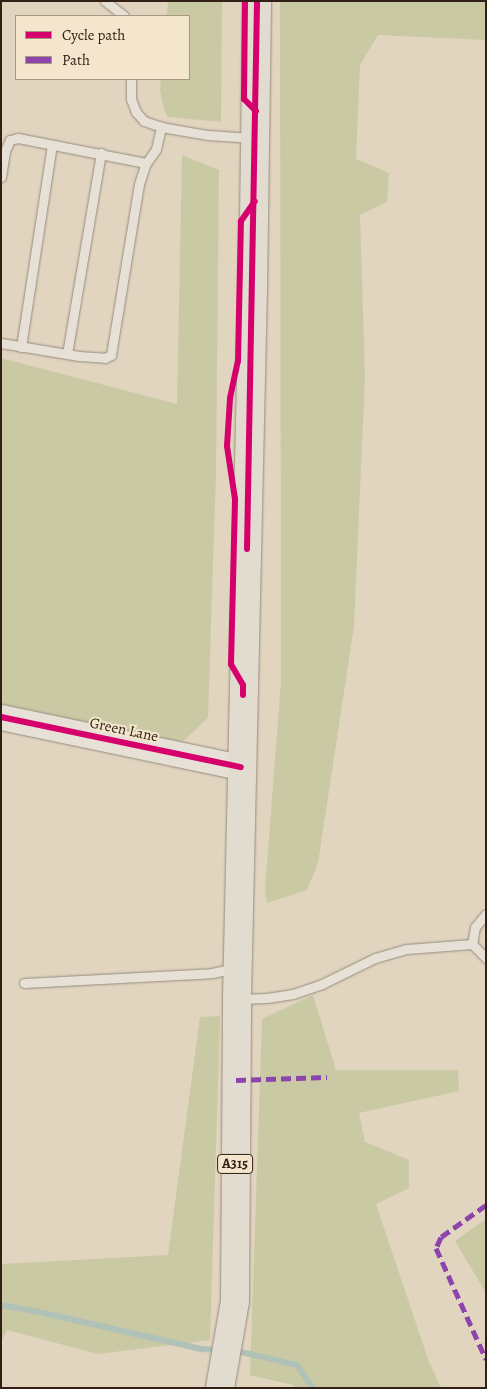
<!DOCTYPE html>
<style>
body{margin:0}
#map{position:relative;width:487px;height:1389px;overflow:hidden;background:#e1d5bf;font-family:Alegreya,serif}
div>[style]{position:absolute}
.green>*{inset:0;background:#c9c9a4}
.stream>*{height:5.5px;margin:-2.75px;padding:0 2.75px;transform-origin:2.75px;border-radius:2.75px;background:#b0c1b7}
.roads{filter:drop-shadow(0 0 1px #958b7e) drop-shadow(0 0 1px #958b7e)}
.lane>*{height:9px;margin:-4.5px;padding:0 4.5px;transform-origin:4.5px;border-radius:4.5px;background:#e6e0d6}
.secondary>*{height:25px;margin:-12.5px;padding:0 12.5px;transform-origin:12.5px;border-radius:12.5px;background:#e6e0d6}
.primary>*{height:28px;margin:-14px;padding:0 14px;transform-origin:14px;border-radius:14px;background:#e2dbcf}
.quiet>*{height:5px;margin-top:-2.5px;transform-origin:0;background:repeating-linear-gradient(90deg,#8e44ad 0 10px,transparent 0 15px)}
.cycleway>*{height:6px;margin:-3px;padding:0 3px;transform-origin:3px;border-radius:3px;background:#d6006c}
span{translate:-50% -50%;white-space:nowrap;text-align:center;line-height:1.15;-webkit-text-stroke:4px #f4e6cd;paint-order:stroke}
.shield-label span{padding:1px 4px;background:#f4e6cd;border:1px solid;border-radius:4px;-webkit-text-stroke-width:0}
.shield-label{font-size:14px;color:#332014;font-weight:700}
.street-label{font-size:15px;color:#332014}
.frame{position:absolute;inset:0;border:2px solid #332014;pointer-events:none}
.legend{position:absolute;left:15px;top:15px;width:175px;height:65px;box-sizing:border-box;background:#f4e6cd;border:1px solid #a79783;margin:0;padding:6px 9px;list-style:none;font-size:15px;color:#332014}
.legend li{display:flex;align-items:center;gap:10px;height:25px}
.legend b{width:25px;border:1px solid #a79783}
</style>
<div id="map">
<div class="green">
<div style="clip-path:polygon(168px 1px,222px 1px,221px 122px,168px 117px,164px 109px,160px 91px,161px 79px,189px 79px,189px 16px,167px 16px)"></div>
<div style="clip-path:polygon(280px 1px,486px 1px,486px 40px,378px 35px,360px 65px,356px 159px,389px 173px,387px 202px,360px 215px,365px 378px,354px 626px,318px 863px,307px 890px,267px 903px,265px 890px,281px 681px)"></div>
<div style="clip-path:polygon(182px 155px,219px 170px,216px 473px,208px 718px,182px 742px,1px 704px,1px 358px,177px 404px)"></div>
<div style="clip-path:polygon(313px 995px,336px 1070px,458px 1070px,459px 1091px,359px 1113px,365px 1142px,409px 1160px,409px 1188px,376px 1204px,428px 1359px,441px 1388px,296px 1388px,293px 1385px,250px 1375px,262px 1019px)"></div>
<div style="clip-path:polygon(220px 1016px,210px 1340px,98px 1354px,7px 1330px,1px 1342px,1px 1264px,168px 1255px,200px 1017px)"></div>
<div style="clip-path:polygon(486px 1219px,486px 1293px,455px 1241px)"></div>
</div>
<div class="stream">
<div style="left:1px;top:1305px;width:44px;rotate:10.5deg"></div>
<div style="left:44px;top:1313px;width:161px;rotate:12.9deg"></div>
<div style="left:201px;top:1349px;width:18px;rotate:3deg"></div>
<div style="left:233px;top:1350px;width:66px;rotate:13.2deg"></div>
<div style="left:297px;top:1365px;width:28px;rotate:55deg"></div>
</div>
<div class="roads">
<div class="lane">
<div style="left:105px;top:1px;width:24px;rotate:38deg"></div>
<div style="left:131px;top:79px;width:20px;rotate:90deg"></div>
<div style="left:131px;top:99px;width:14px;rotate:69deg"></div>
<div style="left:136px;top:112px;width:12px;rotate:48deg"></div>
<div style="left:144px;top:121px;width:18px;rotate:19deg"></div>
<div style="left:161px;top:127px;width:48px;rotate:9.7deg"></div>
<div style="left:208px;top:135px;width:45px;rotate:3.8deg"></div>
<div style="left:1px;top:177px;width:26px;rotate:-81deg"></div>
<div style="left:5px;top:151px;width:12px;rotate:-66deg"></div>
<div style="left:10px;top:140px;width:8px;rotate:-14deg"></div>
<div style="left:18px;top:138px;width:130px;rotate:11.1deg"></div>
<div style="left:1px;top:343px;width:79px;rotate:9.5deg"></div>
<div style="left:79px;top:356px;width:26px;rotate:4deg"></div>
<div style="left:105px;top:358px;width:7px;rotate:-27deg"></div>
<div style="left:111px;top:355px;width:173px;rotate:-80.7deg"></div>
<div style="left:139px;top:184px;width:20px;rotate:-72deg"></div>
<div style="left:145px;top:165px;width:19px;rotate:-55deg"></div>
<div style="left:156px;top:149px;width:23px;rotate:-77deg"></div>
<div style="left:21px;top:347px;width:204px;rotate:-81.3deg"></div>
<div style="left:67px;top:354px;width:204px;rotate:-80.4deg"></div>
<div style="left:486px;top:914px;width:17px;rotate:130deg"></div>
<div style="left:475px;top:927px;width:17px;rotate:100deg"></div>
<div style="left:472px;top:944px;width:20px;rotate:45deg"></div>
<div style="left:24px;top:983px;width:188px;rotate:-3deg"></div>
<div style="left:212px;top:973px;width:24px;rotate:-12deg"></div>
<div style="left:239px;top:999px;width:28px;rotate:-2deg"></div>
<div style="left:267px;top:998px;width:26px;rotate:-9deg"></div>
<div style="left:293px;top:994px;width:31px;rotate:-19deg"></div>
<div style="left:322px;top:984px;width:59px;rotate:-26.1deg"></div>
<div style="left:375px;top:958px;width:33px;rotate:-16deg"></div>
<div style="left:407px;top:949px;width:65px;rotate:-4.4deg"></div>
</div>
<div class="secondary">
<div style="left:1px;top:717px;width:245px;rotate:11.8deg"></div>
</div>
<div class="primary">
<div style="left:220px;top:1388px;width:88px;rotate:-80.2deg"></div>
<div style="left:235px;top:1301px;width:302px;rotate:-89.6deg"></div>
<div style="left:237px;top:999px;width:708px;rotate:-88.71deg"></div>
<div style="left:253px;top:291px;width:290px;rotate:-89.2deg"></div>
</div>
</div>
<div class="quiet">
<div style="left:236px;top:1080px;width:91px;rotate:-1.9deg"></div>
<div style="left:486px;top:1205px;width:55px;rotate:144.6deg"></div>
<div style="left:441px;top:1237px;width:12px;rotate:114deg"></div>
<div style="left:436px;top:1248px;width:122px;rotate:65.8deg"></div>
</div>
<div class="cycleway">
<div style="left:245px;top:1px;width:98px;rotate:90.6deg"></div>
<div style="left:244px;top:99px;width:17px;rotate:45deg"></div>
<div style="left:247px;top:549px;width:548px;rotate:-88.95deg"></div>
<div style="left:243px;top:695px;width:10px;rotate:-90deg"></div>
<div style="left:243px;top:685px;width:24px;rotate:-120deg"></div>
<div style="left:231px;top:664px;width:165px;rotate:-88.6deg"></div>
<div style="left:235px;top:499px;width:54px;rotate:-98.6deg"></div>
<div style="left:227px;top:446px;width:48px;rotate:-86.4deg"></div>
<div style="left:230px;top:398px;width:38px;rotate:-78deg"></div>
<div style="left:238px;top:361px;width:140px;rotate:-88.8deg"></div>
<div style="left:241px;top:221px;width:24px;rotate:-55deg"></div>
<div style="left:1px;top:717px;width:245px;rotate:11.8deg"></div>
</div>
<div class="shield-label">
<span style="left:235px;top:1164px">A315</span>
</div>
<div class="street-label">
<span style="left:124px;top:730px;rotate:12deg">Green Lane</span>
</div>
<div class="frame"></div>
<ul class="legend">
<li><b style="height:6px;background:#d6006c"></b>Cycle path</li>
<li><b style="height:6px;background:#8e44ad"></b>Path</li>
</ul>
</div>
